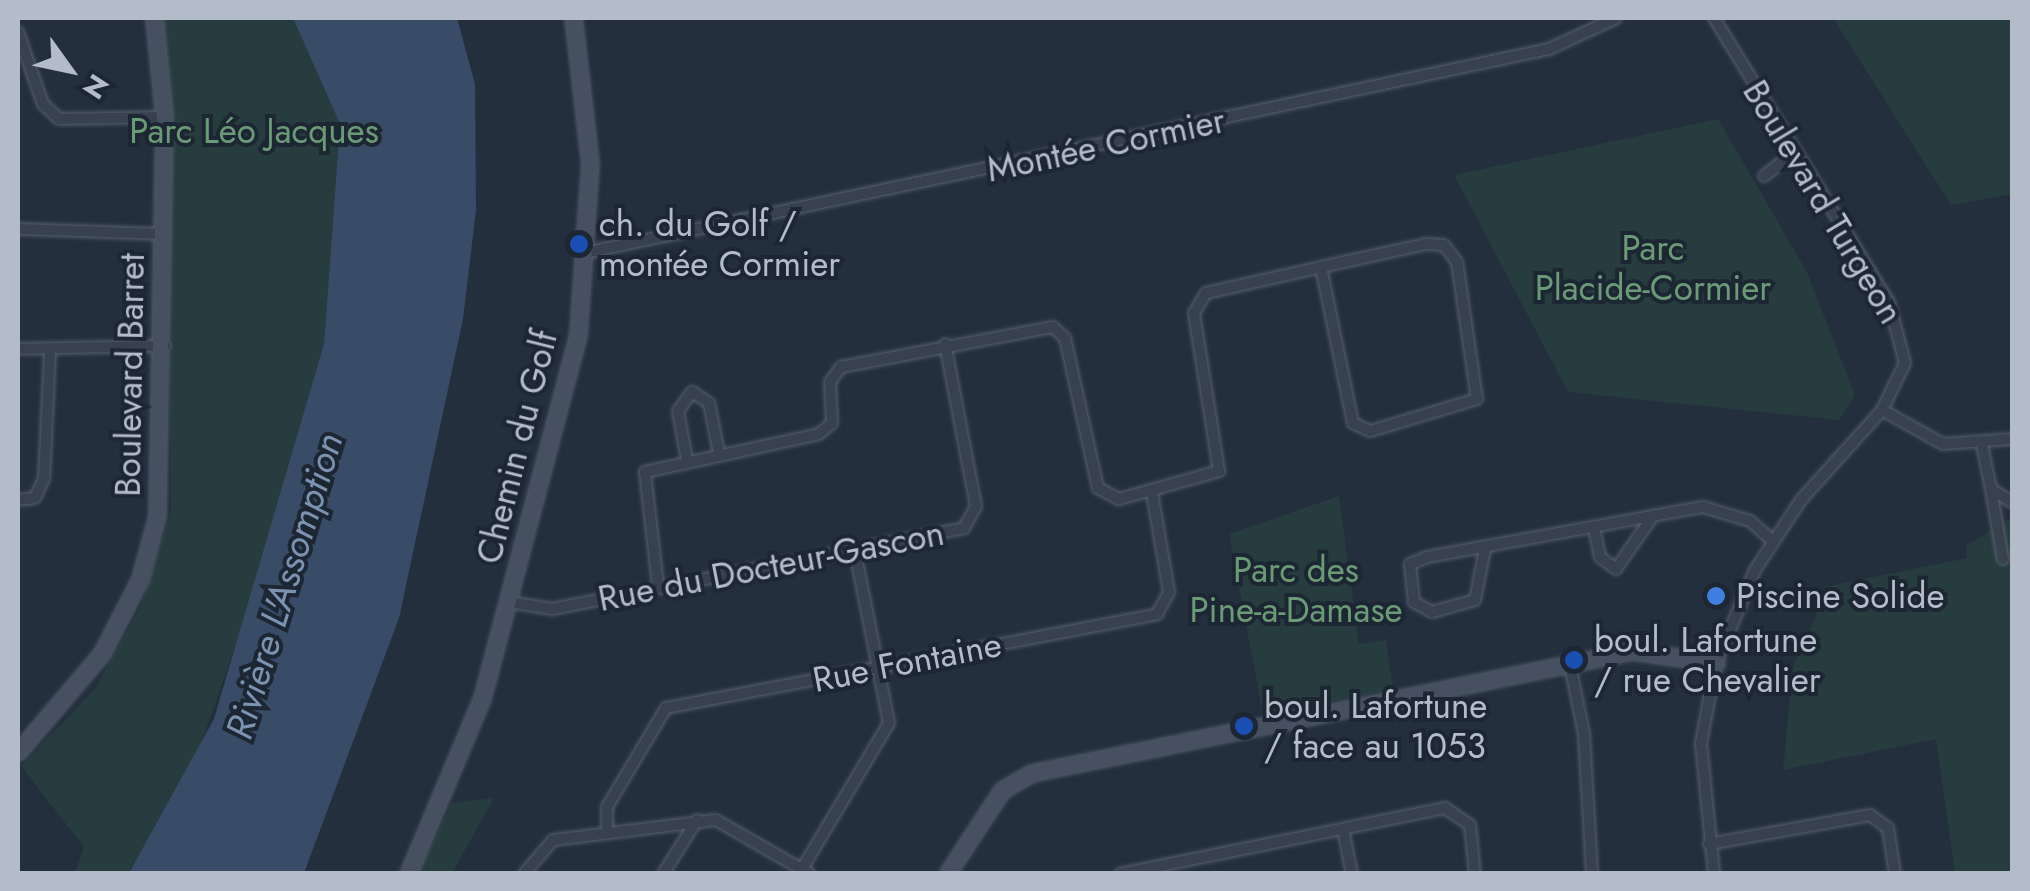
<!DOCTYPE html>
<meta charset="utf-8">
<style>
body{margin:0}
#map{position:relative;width:2030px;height:891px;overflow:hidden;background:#242f3e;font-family:Jost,sans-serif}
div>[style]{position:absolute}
.green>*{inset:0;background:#263c3f}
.water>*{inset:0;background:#394c67}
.roads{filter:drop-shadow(0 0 2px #565f6c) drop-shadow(0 0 2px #565f6c)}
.street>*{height:10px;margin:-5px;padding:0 5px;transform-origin:5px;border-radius:5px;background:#38414e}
.secondary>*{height:15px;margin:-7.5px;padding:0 7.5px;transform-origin:7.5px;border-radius:7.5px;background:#465061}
.dots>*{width:28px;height:28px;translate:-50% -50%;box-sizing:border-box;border:5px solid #1d2633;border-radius:50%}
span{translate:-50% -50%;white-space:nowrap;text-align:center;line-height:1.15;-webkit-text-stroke:8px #1d2633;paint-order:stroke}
.park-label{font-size:35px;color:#6b9a76}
.street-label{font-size:35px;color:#b4bcc9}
.poi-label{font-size:35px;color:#b4bcc9}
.left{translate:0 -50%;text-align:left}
.water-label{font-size:38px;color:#7c92b1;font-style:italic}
.frame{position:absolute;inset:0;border:20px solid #b4bcc9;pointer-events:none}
.north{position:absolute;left:20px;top:20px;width:100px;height:100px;-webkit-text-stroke:8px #1d2633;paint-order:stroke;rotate:123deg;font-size:28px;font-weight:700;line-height:40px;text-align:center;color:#b4bcc9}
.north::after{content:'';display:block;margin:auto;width:35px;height:45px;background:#b4bcc9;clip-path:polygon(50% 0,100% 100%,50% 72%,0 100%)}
</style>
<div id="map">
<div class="green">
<div style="clip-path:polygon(154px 18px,293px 18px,340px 124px,324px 344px,267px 556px,190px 775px,128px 873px,75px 873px,84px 847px,21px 766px,94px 690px,140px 608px,171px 512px,167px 58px)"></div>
<div style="clip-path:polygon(1833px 18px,2012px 18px,2012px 194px,1951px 205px)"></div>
<div style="clip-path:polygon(1718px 119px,1807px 272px,1855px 395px,1839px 420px,1568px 392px,1454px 175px)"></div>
<div style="clip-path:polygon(1339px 496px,1359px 644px,1386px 640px,1393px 689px,1263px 715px,1229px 534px)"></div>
<div style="clip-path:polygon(2012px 517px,2012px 873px,1955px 873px,1936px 739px,1783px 770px,1793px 667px,1829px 586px,1967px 558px,1966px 546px)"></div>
<div style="clip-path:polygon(494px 798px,452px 873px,418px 873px,452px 803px)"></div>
</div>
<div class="water">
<div style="clip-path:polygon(293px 18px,457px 18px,475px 84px,476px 210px,463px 319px,399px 618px,304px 873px,129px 873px,214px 719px,324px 344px,340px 124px)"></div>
</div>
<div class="roads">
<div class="street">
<div style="left:1714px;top:18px;width:334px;rotate:58.4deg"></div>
<div style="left:1889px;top:302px;width:63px;rotate:75.3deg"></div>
<div style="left:1905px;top:363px;width:52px;rotate:116.1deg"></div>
<div style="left:1882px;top:410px;width:121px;rotate:132deg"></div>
<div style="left:1801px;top:500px;width:84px;rotate:123.3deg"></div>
<div style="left:1755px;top:570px;width:101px;rotate:112.8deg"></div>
<div style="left:1716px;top:663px;width:81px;rotate:100.6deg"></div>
<div style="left:1701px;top:743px;width:132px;rotate:84.3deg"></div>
<div style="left:18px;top:32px;width:76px;rotate:70.9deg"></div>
<div style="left:43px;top:104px;width:22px;rotate:43deg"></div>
<div style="left:59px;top:119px;width:105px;rotate:-1.1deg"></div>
<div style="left:1764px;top:176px;width:39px;rotate:-38deg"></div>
<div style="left:18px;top:229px;width:145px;rotate:2deg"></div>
<div style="left:589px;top:252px;width:981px;rotate:-11.94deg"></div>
<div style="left:1549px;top:49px;width:74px;rotate:-24.8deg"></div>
<div style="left:18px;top:349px;width:147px;rotate:-1.2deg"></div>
<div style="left:1882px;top:410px;width:70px;rotate:29.1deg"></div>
<div style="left:1943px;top:444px;width:69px;rotate:-4.1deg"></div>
<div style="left:1982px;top:445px;width:45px;rotate:78.4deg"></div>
<div style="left:1991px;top:489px;width:25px;rotate:32deg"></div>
<div style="left:687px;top:460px;width:50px;rotate:-100.4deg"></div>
<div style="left:678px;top:411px;width:24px;rotate:-54deg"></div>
<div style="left:692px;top:392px;width:20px;rotate:33deg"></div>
<div style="left:709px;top:403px;width:51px;rotate:78.7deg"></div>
<div style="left:1991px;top:489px;width:71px;rotate:80.3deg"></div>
<div style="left:18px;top:500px;width:17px;rotate:-7deg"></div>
<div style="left:35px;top:498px;width:21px;rotate:-65deg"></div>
<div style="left:44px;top:479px;width:129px;rotate:-87.3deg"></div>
<div style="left:1594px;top:528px;width:30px;rotate:78deg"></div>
<div style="left:1600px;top:557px;width:20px;rotate:37deg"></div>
<div style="left:1616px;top:569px;width:65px;rotate:-55.1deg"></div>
<div style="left:1485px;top:549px;width:52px;rotate:101.1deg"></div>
<div style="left:1475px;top:600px;width:45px;rotate:164.4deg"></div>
<div style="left:1432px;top:612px;width:21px;rotate:-151deg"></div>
<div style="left:1414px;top:602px;width:38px;rotate:-96deg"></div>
<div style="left:1410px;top:564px;width:18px;rotate:-22deg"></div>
<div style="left:1427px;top:557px;width:280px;rotate:-10.3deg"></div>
<div style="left:1703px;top:507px;width:49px;rotate:16.6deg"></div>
<div style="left:1750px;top:521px;width:30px;rotate:41deg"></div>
<div style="left:658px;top:586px;width:115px;rotate:-96.5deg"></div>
<div style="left:645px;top:472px;width:178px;rotate:-12.3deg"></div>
<div style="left:819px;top:434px;width:17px;rotate:-40deg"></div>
<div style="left:832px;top:423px;width:41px;rotate:-92.8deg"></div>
<div style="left:830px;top:382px;width:19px;rotate:-54deg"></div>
<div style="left:841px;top:367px;width:216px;rotate:-10.7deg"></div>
<div style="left:1053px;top:327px;width:16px;rotate:43deg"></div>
<div style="left:1065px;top:338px;width:154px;rotate:77.6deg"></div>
<div style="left:1098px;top:488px;width:24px;rotate:28deg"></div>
<div style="left:1119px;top:499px;width:104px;rotate:-15.6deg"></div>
<div style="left:1219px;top:471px;width:160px;rotate:-99deg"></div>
<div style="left:1194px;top:313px;width:23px;rotate:-59deg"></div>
<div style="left:1206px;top:293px;width:118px;rotate:-12.7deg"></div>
<div style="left:1321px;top:267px;width:107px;rotate:-12.4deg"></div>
<div style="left:1426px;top:244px;width:18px;rotate:3deg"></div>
<div style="left:1444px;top:245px;width:21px;rotate:53deg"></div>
<div style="left:1457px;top:262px;width:138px;rotate:81.7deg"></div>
<div style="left:1477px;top:399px;width:112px;rotate:163.3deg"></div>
<div style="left:1370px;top:431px;width:19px;rotate:-155deg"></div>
<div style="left:1353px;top:423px;width:159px;rotate:-101.6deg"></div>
<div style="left:509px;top:602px;width:44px;rotate:9.2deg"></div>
<div style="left:552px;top:609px;width:420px;rotate:-11.1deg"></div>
<div style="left:964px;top:528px;width:25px;rotate:-61deg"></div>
<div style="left:976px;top:506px;width:165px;rotate:-100.8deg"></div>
<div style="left:1570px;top:665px;width:70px;rotate:78.5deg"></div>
<div style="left:1584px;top:734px;width:140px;rotate:86.7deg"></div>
<div style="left:607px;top:827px;width:20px;rotate:-90deg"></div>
<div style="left:607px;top:807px;width:115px;rotate:-59.2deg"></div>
<div style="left:666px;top:708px;width:500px;rotate:-10.8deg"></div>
<div style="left:1157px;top:614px;width:25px;rotate:-61deg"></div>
<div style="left:1169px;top:592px;width:100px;rotate:-99.7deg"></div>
<div style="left:1343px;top:829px;width:46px;rotate:78.7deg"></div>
<div style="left:1709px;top:844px;width:164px;rotate:-10.2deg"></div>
<div style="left:1870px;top:815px;width:22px;rotate:36deg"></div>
<div style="left:1888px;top:828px;width:47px;rotate:81.3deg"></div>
<div style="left:524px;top:874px;width:45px;rotate:-49.5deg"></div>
<div style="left:553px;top:840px;width:164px;rotate:-7deg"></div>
<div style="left:716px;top:820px;width:108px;rotate:29.9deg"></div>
<div style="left:663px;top:874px;width:64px;rotate:-57.8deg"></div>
<div style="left:799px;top:874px;width:176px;rotate:-59.2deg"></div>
<div style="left:889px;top:723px;width:174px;rotate:-101.2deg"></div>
<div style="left:1120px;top:874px;width:332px;rotate:-11.5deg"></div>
<div style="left:1445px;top:808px;width:30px;rotate:34deg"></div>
<div style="left:1470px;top:825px;width:49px;rotate:84.2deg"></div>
</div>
<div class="secondary">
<div style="left:18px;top:752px;width:130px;rotate:-49.7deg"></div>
<div style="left:102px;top:653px;width:83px;rotate:-62.8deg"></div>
<div style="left:140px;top:579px;width:65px;rotate:-74.9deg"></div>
<div style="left:157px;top:516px;width:399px;rotate:-89deg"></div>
<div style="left:164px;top:117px;width:100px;rotate:-95.8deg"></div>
<div style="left:408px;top:874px;width:191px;rotate:-67.2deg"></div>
<div style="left:482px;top:698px;width:376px;rotate:-75.2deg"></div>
<div style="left:578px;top:334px;width:170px;rotate:-86deg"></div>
<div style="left:590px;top:164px;width:147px;rotate:-96.6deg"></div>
<div style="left:947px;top:874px;width:100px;rotate:-56.8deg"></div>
<div style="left:1002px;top:790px;width:34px;rotate:-30deg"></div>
<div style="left:1031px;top:773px;width:614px;rotate:-11.46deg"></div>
<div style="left:1633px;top:651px;width:84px;rotate:8.2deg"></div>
</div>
</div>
<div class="dots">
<div style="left:579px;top:244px;background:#1a4fb4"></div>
<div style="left:1716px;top:596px;background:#3f7fe0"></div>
<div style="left:1574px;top:660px;background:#1a4fb4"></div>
<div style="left:1244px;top:726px;background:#1a4fb4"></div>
</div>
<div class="park-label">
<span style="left:254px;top:131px">Parc Léo Jacques</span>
<span style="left:1653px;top:268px">Parc<br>Placide-Cormier</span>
<span style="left:1296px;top:590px">Parc des<br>Pine-a-Damase</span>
</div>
<div class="street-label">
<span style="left:1106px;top:145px;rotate:-12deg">Montée Cormier</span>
<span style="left:1823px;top:202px;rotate:59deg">Boulevard Turgeon</span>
<span style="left:130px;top:375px;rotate:-89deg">Boulevard Barret</span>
<span style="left:517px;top:447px;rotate:-76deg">Chemin du Golf</span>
<span style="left:771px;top:566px;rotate:-11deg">Rue du Docteur-Gascon</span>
<span style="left:907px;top:662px;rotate:-11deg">Rue Fontaine</span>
</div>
<div class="poi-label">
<span class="left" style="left:599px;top:244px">ch. du Golf /<br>montée Cormier</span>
<span class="left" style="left:1736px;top:596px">Piscine Solide</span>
<span class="left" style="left:1594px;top:660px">boul. Lafortune<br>/ rue Chevalier</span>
<span class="left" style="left:1264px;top:726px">boul. Lafortune<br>/ face au 1053</span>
</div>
<div class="water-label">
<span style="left:284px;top:586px;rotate:-73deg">Rivière L'Assomption</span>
</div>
<div class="frame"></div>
<div class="north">N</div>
</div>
